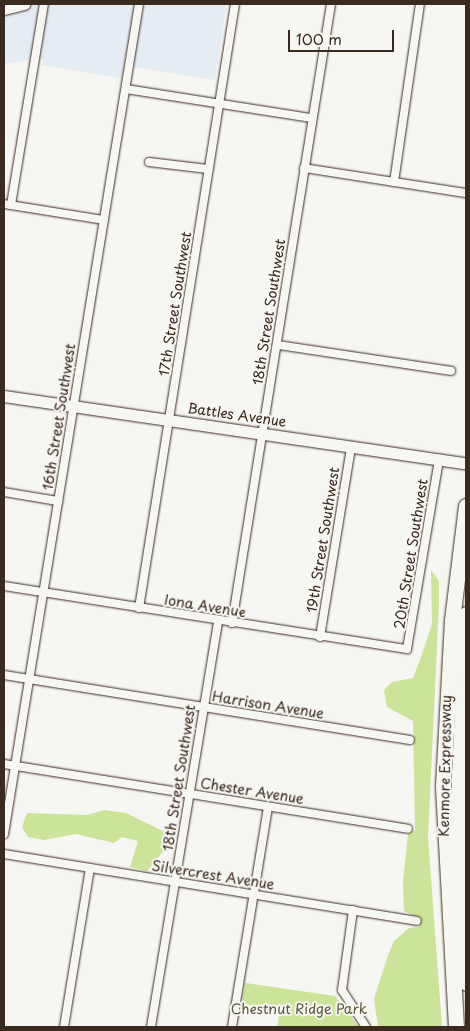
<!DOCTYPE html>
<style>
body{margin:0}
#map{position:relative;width:470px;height:1031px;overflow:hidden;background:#f6f6f2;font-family:"Playpen Sans",sans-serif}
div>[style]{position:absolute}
.built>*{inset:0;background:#e6ecf4}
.green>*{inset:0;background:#cbe49a}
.roads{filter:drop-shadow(0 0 1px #3b2a1e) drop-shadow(0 0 1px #3b2a1e)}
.street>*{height:8px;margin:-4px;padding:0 4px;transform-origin:4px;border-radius:4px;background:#f6f6f2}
.secondary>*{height:11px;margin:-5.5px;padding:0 5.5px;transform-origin:5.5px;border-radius:5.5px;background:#f6f6f2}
.highway>*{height:15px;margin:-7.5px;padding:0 7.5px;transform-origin:7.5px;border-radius:7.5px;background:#f6f6f2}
span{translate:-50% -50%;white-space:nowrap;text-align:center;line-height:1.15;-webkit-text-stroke:4px #f6f6f2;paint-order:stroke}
.street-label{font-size:14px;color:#3b2a1e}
.park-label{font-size:14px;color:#5f583d}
.frame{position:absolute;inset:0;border:5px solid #3b2a1e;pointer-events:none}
.scale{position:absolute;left:288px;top:30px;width:106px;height:22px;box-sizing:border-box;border:2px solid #3b2a1e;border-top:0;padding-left:6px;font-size:15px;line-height:18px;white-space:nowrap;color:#3b2a1e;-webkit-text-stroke:4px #f6f6f2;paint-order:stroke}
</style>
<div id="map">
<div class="built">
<div style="clip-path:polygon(4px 4px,227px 4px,215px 80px,126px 66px,123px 79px,42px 65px,43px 58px,4px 64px)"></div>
</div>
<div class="green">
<div style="clip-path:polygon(431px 570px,439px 581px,439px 604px,428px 837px,442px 1027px,378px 1027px,374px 999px,387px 958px,394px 941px,409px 928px,419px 927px,420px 918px,404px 911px,403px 881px,408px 834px,415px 830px,413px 721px,387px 707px,384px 690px,392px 682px,413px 678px,421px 657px,432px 624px)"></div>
<div style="clip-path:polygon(104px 810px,126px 813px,167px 833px,172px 840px,147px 871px,130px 867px,138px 841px,122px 837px,114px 843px,76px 834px,44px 840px,28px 837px,22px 827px,27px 813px,87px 815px)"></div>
<div style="clip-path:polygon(245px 983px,335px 996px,359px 1027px,277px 1027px,280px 1010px,242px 1004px)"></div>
</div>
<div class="roads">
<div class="street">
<div style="left:126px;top:89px;width:188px;rotate:8.9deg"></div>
<div style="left:149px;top:162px;width:59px;rotate:6.8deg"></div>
<div style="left:304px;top:168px;width:164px;rotate:8.8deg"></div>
<div style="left:394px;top:182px;width:180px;rotate:-81.7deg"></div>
<div style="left:4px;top:204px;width:101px;rotate:9.1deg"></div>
<div style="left:11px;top:205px;width:204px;rotate:-80.7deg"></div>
<div style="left:278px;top:345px;width:175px;rotate:8.5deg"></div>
<div style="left:4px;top:492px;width:55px;rotate:9.5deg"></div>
<div style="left:4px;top:586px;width:408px;rotate:8.9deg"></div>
<div style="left:407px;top:649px;width:193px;rotate:-80.4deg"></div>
<div style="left:139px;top:608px;width:612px;rotate:-80.97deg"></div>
<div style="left:232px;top:623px;width:627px;rotate:-80.91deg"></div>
<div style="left:320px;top:637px;width:193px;rotate:-80.7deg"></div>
<div style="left:4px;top:675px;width:411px;rotate:9.1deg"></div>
<div style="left:4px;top:764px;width:409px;rotate:9.1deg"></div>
<div style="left:4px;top:834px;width:841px;rotate:-80.76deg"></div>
<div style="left:4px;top:854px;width:418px;rotate:9.2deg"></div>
<div style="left:353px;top:910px;width:81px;rotate:97.8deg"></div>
<div style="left:342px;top:990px;width:44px;rotate:57deg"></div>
<div style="left:64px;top:1027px;width:161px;rotate:-80.7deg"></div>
<div style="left:151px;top:1027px;width:411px;rotate:-80.6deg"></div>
<div style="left:232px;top:1027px;width:223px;rotate:-80.7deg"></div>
</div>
<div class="secondary">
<div style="left:4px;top:9px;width:21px;rotate:-14deg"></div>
<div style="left:4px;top:396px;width:467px;rotate:8.3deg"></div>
</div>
<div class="highway">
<div style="left:466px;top:614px;width:183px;rotate:92.5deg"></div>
<div style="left:458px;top:797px;width:186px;rotate:87.5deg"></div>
<div style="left:456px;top:1027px;width:241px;rotate:-93.1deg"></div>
<div style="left:443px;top:786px;width:166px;rotate:-86.9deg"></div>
<div style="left:452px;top:620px;width:115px;rotate:-83deg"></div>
</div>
</div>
<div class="street-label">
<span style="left:175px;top:304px;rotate:-81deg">17th Street Southwest</span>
<span style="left:269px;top:312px;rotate:-81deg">18th Street Southwest</span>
<span style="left:237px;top:415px;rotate:8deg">Battles Avenue</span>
<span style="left:59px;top:417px;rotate:-81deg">16th Street Southwest</span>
<span style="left:323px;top:540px;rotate:-81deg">19th Street Southwest</span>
<span style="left:411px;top:554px;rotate:-81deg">20th Street Southwest</span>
<span style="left:205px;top:606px;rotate:9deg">Iona Avenue</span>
<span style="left:268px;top:705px;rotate:9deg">Harrison Avenue</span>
<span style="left:445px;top:766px;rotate:-89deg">Kenmore Expressway</span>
<span style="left:179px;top:778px;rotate:-81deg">18th Street Southwest</span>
<span style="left:252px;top:791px;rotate:9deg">Chester Avenue</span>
<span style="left:213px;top:875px;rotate:9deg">Silvercrest Avenue</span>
</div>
<div class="park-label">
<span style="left:299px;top:1009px">Chestnut Ridge Park</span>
</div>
<div class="frame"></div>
<div class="scale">100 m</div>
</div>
